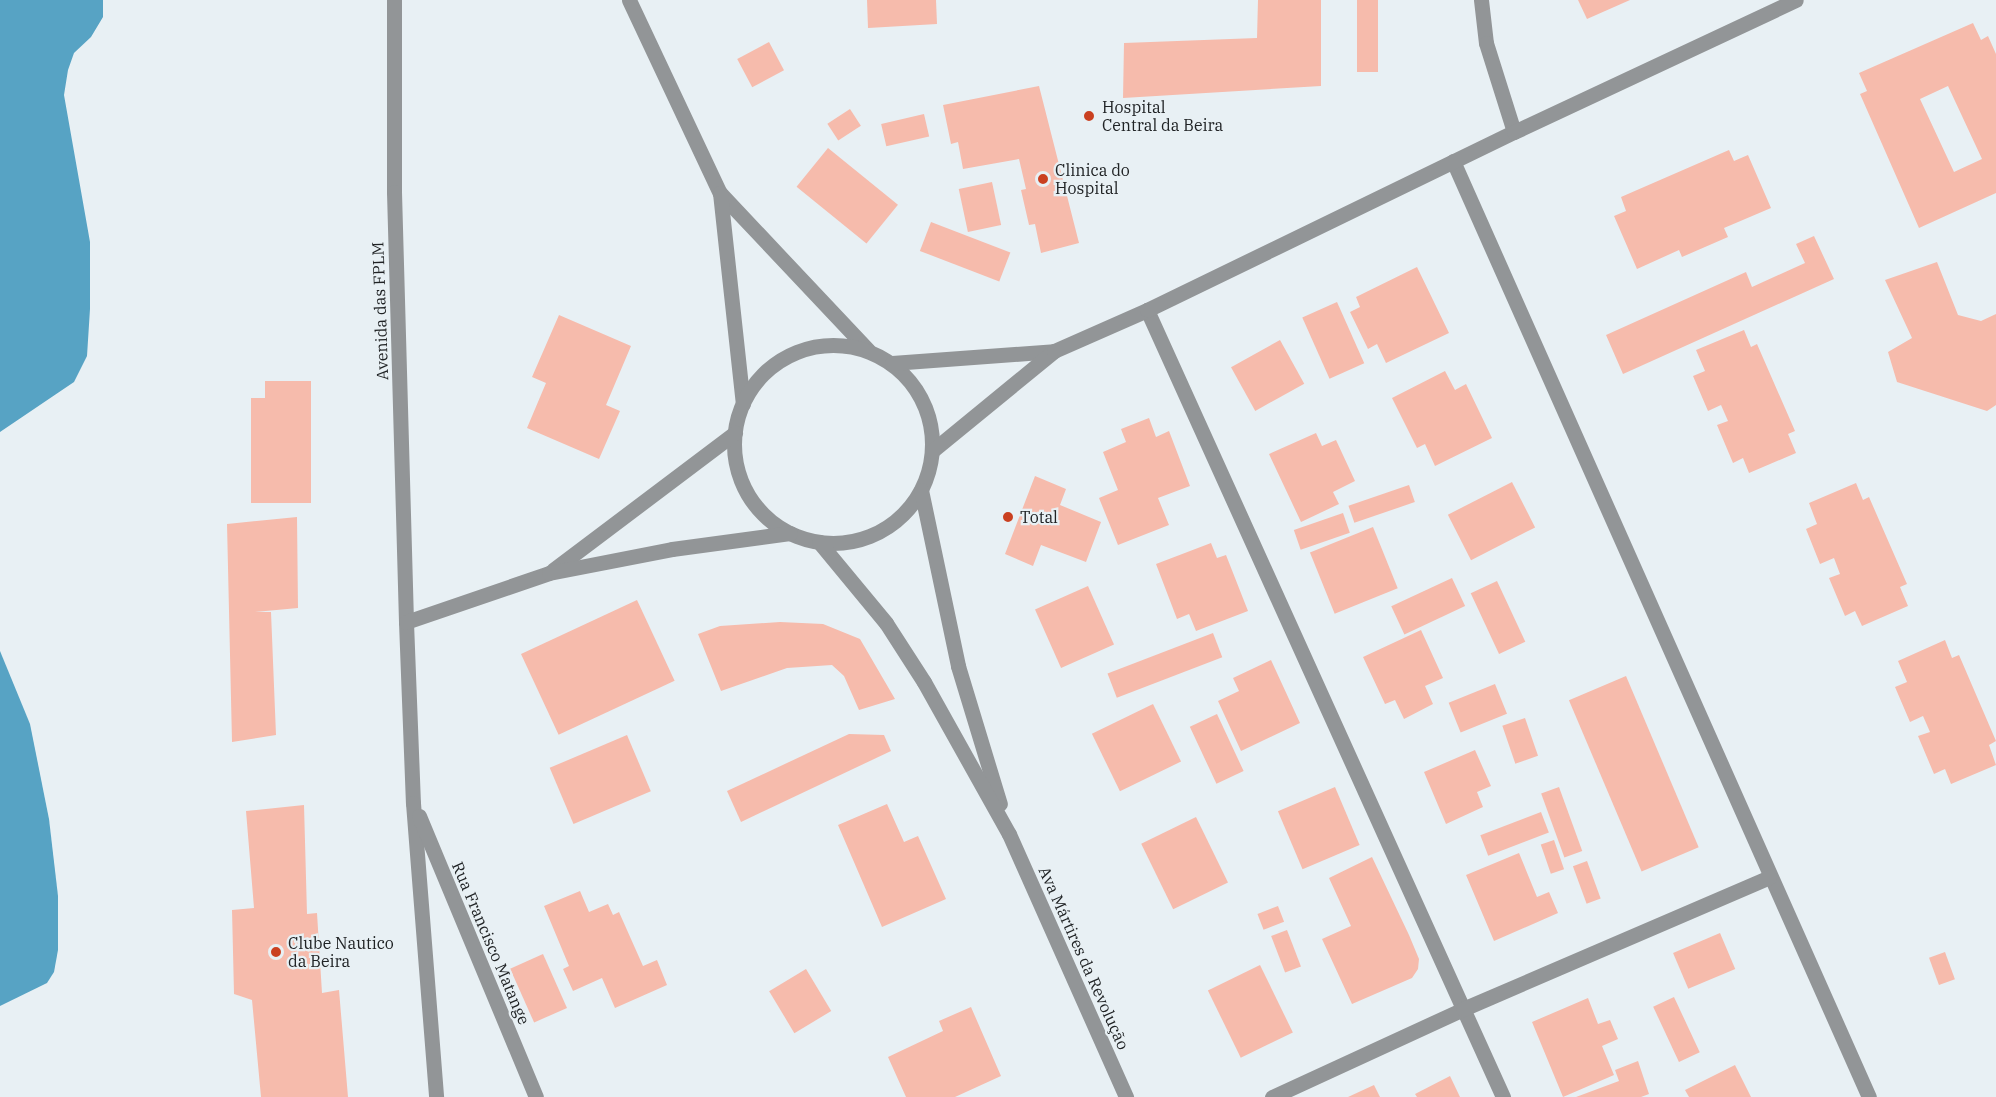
<!DOCTYPE html>
<meta charset="utf-8">
<style>
body{margin:0}
#map{position:relative;width:1996px;height:1097px;overflow:hidden;background:#e8f0f4;font-family:"IBM Plex Serif",serif}
div>[style]{position:absolute}
.water>*{inset:0;background:#57a3c4}
.building>*{inset:0;background:#f6bbac;transform-origin:0 0}
.minor>*{height:15px;margin:-7.5px;padding:0 7.5px;transform-origin:7.5px;border-radius:7.5px;background:#929597}
.minor>.ring{margin:-7.5px;padding:0;box-sizing:content-box;background:none;border:15px solid #929597;border-radius:50%}
.dots>*{width:16px;height:16px;translate:-50% -50%;box-sizing:border-box;border:3px solid #e8f0f4;border-radius:50%}
span{translate:-50% -50%;white-space:nowrap;text-align:center;line-height:1.15;-webkit-text-stroke:4.5px #e8f0f4;paint-order:stroke}
.poi-label{font-size:16px;color:#202325}
.left{translate:0 -50%;text-align:left}
.street-label{font-size:16px;color:#202325}
</style>
<div id="map">
<div class="water">
<div style="clip-path:polygon(0 0,103px 0,103px 17px,91px 37px,74px 53px,68px 70px,64px 95px,90px 242px,90px 309px,87px 356px,74px 382px,0 432px)"></div>
<div style="clip-path:polygon(0 651px,30px 724px,49px 819px,58px 896px,58px 950px,54px 972px,47px 983px,0 1006px)"></div>
</div>
<div class="building">
<div style="clip-path:polygon(867px 0,936px 0,937px 24px,868px 28px)"></div>
<div style="clip-path:polygon(1258px 0,1321px 0,1321px 86px,1123px 98px,1124px 43px,1257px 38px)"></div>
<div style="left:1357px;top:0;width:21px;height:72px"></div>
<div style="clip-path:polygon(1578px 0,1630px 0,1587px 19px)"></div>
<div style="clip-path:polygon(evenodd,1973px 23px,1981px 40px,1988px 36px,1996px 54px,1996px 193px,1919px 228px,1860px 94px,1867px 91px,1859px 73px,1973px 23px,1948px 86px,1982px 159px,1954px 172px,1920px 99px,1948px 86px)"></div>
<div style="left:769px;top:42px;width:32px;height:36px;rotate:62deg"></div>
<div style="clip-path:polygon(1039px 86px,1079px 243px,1041px 253px,1035px 224px,1029px 225px,1021px 190px,1026px 189px,1019px 159px,963px 169px,958px 142px,951px 144px,943px 105px)"></div>
<div style="left:850px;top:109px;width:20px;height:27px;rotate:57deg"></div>
<div style="left:924px;top:114px;width:23px;height:44px;rotate:77deg"></div>
<div style="left:828px;top:148px;width:90px;height:50px;rotate:39deg"></div>
<div style="clip-path:polygon(1729px 150px,1734px 161px,1748px 155px,1771px 208px,1724px 228px,1728px 237px,1682px 257px,1679px 250px,1637px 269px,1614px 216px,1626px 211px,1621px 197px)"></div>
<div style="left:992px;top:182px;width:44px;height:34px;rotate:78deg"></div>
<div style="left:931px;top:222px;width:85px;height:31px;rotate:21deg"></div>
<div style="clip-path:polygon(1814px 236px,1834px 279px,1623px 374px,1606px 335px,1746px 272px,1752px 287px,1805px 263px,1796px 244px)"></div>
<div style="clip-path:polygon(1937px 262px,1958px 315px,1981px 321px,1996px 314px,1996px 405px,1987px 411px,1897px 382px,1888px 352px,1912px 338px,1885px 280px)"></div>
<div style="clip-path:polygon(1417px 267px,1449px 333px,1386px 363px,1377px 344px,1368px 349px,1350px 312px,1360px 307px,1356px 297px)"></div>
<div style="left:1337px;top:302px;width:67px;height:38px;rotate:66deg"></div>
<div style="clip-path:polygon(559px 315px,631px 346px,606px 405px,620px 411px,599px 459px,527px 428px,546px 383px,532px 377px)"></div>
<div style="clip-path:polygon(1744px 330px,1751px 347px,1757px 344px,1795px 431px,1788px 434px,1796px 453px,1749px 473px,1743px 458px,1733px 463px,1717px 425px,1728px 421px,1721px 405px,1708px 411px,1693px 376px,1705px 371px,1696px 350px)"></div>
<div style="left:1280px;top:340px;width:50px;height:56px;rotate:61deg"></div>
<div style="clip-path:polygon(1445px 371px,1455px 390px,1466px 384px,1492px 438px,1435px 466px,1425px 444px,1417px 448px,1392px 398px)"></div>
<div style="clip-path:polygon(265px 381px,311px 381px,311px 503px,251px 503px,251px 398px,265px 398px)"></div>
<div style="clip-path:polygon(1149px 418px,1156px 437px,1169px 431px,1190px 486px,1158px 498px,1169px 525px,1118px 545px,1099px 498px,1118px 490px,1103px 452px,1126px 442px,1121px 429px)"></div>
<div style="clip-path:polygon(1316px 433px,1322px 446px,1336px 440px,1355px 481px,1333px 492px,1339px 504px,1301px 522px,1269px 454px)"></div>
<div style="clip-path:polygon(1035px 476px,1066px 489px,1060px 505px,1101px 522px,1086px 562px,1041px 545px,1033px 566px,1005px 554px)"></div>
<div style="left:1512px;top:482px;width:51px;height:72px;rotate:63deg"></div>
<div style="clip-path:polygon(1856px 483px,1863px 500px,1869px 497px,1907px 584px,1900px 587px,1908px 606px,1862px 626px,1855px 611px,1845px 616px,1829px 578px,1840px 574px,1834px 558px,1820px 564px,1806px 529px,1817px 524px,1809px 503px)"></div>
<div style="left:1409px;top:485px;width:18px;height:64px;rotate:71deg"></div>
<div style="left:1343px;top:513px;width:21px;height:52px;rotate:71deg"></div>
<div style="clip-path:polygon(297px 517px,298px 608px,255px 612px,271px 612px,276px 735px,232px 742px,227px 524px)"></div>
<div style="left:1373px;top:527px;width:66px;height:68px;rotate:68deg"></div>
<div style="clip-path:polygon(1211px 543px,1217px 558px,1226px 555px,1248px 611px,1196px 631px,1189px 614px,1177px 619px,1156px 564px)"></div>
<div style="left:1452px;top:578px;width:31px;height:67px;rotate:65deg"></div>
<div style="left:1497px;top:581px;width:67px;height:29px;rotate:65deg"></div>
<div style="left:1088px;top:586px;width:64px;height:58px;rotate:66deg"></div>
<div style="left:637px;top:600px;width:89px;height:128px;rotate:65deg"></div>
<div style="clip-path:polygon(780px 622px,823px 624px,860px 639px,895px 699px,859px 710px,844px 676px,832px 665px,787px 668px,721px 691px,698px 634px,720px 626px)"></div>
<div style="clip-path:polygon(1421px 630px,1443px 678px,1425px 686px,1433px 704px,1404px 719px,1395px 700px,1385px 704px,1363px 657px)"></div>
<div style="left:1213px;top:633px;width:26px;height:113px;rotate:69deg"></div>
<div style="clip-path:polygon(1945px 640px,1952px 658px,1959px 655px,1996px 741px,1989px 745px,1996px 765px,1951px 784px,1945px 769px,1934px 774px,1918px 736px,1930px 732px,1923px 716px,1910px 722px,1895px 687px,1907px 682px,1898px 661px)"></div>
<div style="clip-path:polygon(1271px 660px,1300px 723px,1241px 751px,1218px 701px,1239px 691px,1233px 678px)"></div>
<div style="left:1626px;top:676px;width:186px;height:62px;rotate:67deg"></div>
<div style="left:1495px;top:684px;width:32px;height:50px;rotate:68deg"></div>
<div style="left:1153px;top:704px;width:64px;height:68px;rotate:64deg"></div>
<div style="left:1217px;top:714px;width:63px;height:30px;rotate:65deg"></div>
<div style="left:1525px;top:718px;width:40px;height:24px;rotate:71deg"></div>
<div style="clip-path:polygon(849px 734px,884px 735px,891px 751px,741px 822px,727px 791px)"></div>
<div style="left:627px;top:735px;width:61px;height:84px;rotate:67deg"></div>
<div style="clip-path:polygon(1475px 750px,1491px 786px,1477px 792px,1483px 807px,1446px 824px,1424px 772px)"></div>
<div style="left:1335px;top:787px;width:63px;height:62px;rotate:67deg"></div>
<div style="left:1559px;top:787px;width:68px;height:19px;rotate:70deg"></div>
<div style="clip-path:polygon(887px 804px,904px 842px,918px 836px,946px 899px,882px 927px,838px 825px)"></div>
<div style="clip-path:polygon(304px 805px,307px 914px,317px 913px,322px 993px,339px 990px,348px 1097px,261px 1097px,252px 1000px,234px 994px,232px 910px,254px 908px,246px 811px)"></div>
<div style="left:1541px;top:812px;width:22px;height:65px;rotate:69deg"></div>
<div style="left:1196px;top:817px;width:73px;height:61px;rotate:64deg"></div>
<div style="left:1554px;top:840px;width:31px;height:14px;rotate:71deg"></div>
<div style="clip-path:polygon(1519px 853px,1537px 897px,1549px 892px,1558px 913px,1494px 941px,1466px 875px)"></div>
<div style="clip-path:polygon(1372px 857px,1409px 935px,1419px 959px,1418px 969px,1412px 978px,1352px 1004px,1322px 939px,1351px 926px,1329px 878px)"></div>
<div style="left:1587px;top:861px;width:40px;height:15px;rotate:70deg"></div>
<div style="clip-path:polygon(580px 891px,589px 912px,608px 904px,613px 915px,619px 912px,643px 966px,657px 960px,667px 985px,615px 1008px,602px 978px,573px 991px,563px 969px,569px 966px,544px 906px)"></div>
<div style="left:1278px;top:906px;width:17px;height:22px;rotate:69deg"></div>
<div style="left:1287px;top:930px;width:39px;height:17px;rotate:69deg"></div>
<div style="left:1720px;top:933px;width:39px;height:51px;rotate:67deg"></div>
<div style="left:1945px;top:952px;width:29px;height:17px;rotate:70deg"></div>
<div style="left:543px;top:954px;width:59px;height:36px;rotate:66deg"></div>
<div style="left:1260px;top:965px;width:75px;height:58px;rotate:64deg"></div>
<div style="left:806px;top:969px;width:49px;height:43px;rotate:59deg"></div>
<div style="left:1674px;top:997px;width:61px;height:23px;rotate:65deg"></div>
<div style="clip-path:polygon(1588px 998px,1598px 1024px,1610px 1020px,1618px 1039px,1602px 1046px,1614px 1075px,1563px 1097px,1532px 1022px)"></div>
<div style="clip-path:polygon(971px 1007px,1001px 1076px,955px 1097px,906px 1097px,888px 1057px,943px 1031px,939px 1021px)"></div>
<div style="clip-path:polygon(1638px 1061px,1649px 1094px,1641px 1097px,1576px 1097px,1619px 1081px,1615px 1070px)"></div>
<div style="clip-path:polygon(1735px 1065px,1751px 1097px,1689px 1097px,1685px 1090px)"></div>
<div style="clip-path:polygon(1450px 1076px,1460px 1097px,1417px 1097px,1415px 1094px)"></div>
<div style="clip-path:polygon(1374px 1085px,1380px 1097px,1348px 1097px)"></div>
</div>
<div class="minor">
<div style="left:394px;top:0;width:192px;rotate:90deg"></div>
<div style="left:394px;top:192px;width:430px;rotate:88.4deg"></div>
<div style="left:406px;top:622px;width:181px;rotate:87.8deg"></div>
<div style="left:413px;top:803px;width:295px;rotate:85.5deg"></div>
<div style="left:629px;top:0;width:213px;rotate:64.8deg"></div>
<div style="left:720px;top:193px;width:216px;rotate:46.7deg"></div>
<div style="left:1481px;top:0;width:43px;rotate:83.4deg"></div>
<div style="left:1486px;top:43px;width:93px;rotate:72.5deg"></div>
<div style="left:1453px;top:161px;width:1024px;rotate:66.04deg"></div>
<div style="left:720px;top:193px;width:212px;rotate:83.8deg"></div>
<div style="left:1147px;top:310px;width:864px;rotate:65.66deg"></div>
<div class="ring" style="left:734px;top:345px;width:183px;height:183px"></div>
<div style="left:892px;top:363px;width:162px;rotate:-4.2deg"></div>
<div style="left:932px;top:451px;width:158px;rotate:-39.3deg"></div>
<div style="left:1054px;top:351px;width:102px;rotate:-23.8deg"></div>
<div style="left:1147px;top:310px;width:408px;rotate:-25.9deg"></div>
<div style="left:1514px;top:132px;width:311px;rotate:-25.1deg"></div>
<div style="left:921px;top:490px;width:180px;rotate:78.1deg"></div>
<div style="left:958px;top:666px;width:144px;rotate:73.1deg"></div>
<div style="left:819px;top:542px;width:105px;rotate:50.4deg"></div>
<div style="left:886px;top:623px;width:70px;rotate:57.2deg"></div>
<div style="left:924px;top:682px;width:174px;rotate:60.8deg"></div>
<div style="left:1009px;top:834px;width:288px;rotate:66deg"></div>
<div style="left:553px;top:570px;width:228px;rotate:-37deg"></div>
<div style="left:406px;top:622px;width:151px;rotate:-18.9deg"></div>
<div style="left:549px;top:573px;width:125px;rotate:-11deg"></div>
<div style="left:672px;top:549px;width:119px;rotate:-7.7deg"></div>
<div style="left:419px;top:816px;width:304px;rotate:67.4deg"></div>
<div style="left:1272px;top:1097px;width:210px;rotate:-24.7deg"></div>
<div style="left:1463px;top:1009px;width:333px;rotate:-23.3deg"></div>
</div>
<div class="dots">
<div style="left:1089px;top:116px;background:#ca4020"></div>
<div style="left:1043px;top:179px;background:#ca4020"></div>
<div style="left:1008px;top:517px;background:#ca4020"></div>
<div style="left:276px;top:952px;background:#ca4020"></div>
</div>
<div class="poi-label">
<span class="left" style="left:1102px;top:116px">Hospital<br>Central da Beira</span>
<span class="left" style="left:1055px;top:179px">Clinica do<br>Hospital</span>
<span class="left" style="left:1020px;top:517px">Total</span>
<span class="left" style="left:288px;top:952px">Clube Nautico<br>da Beira</span>
</div>
<div class="street-label">
<span style="left:380px;top:311px;rotate:-92deg">Avenida das FPLM</span>
<span style="left:491px;top:943px;rotate:67deg">Rua Francisco Matange</span>
<span style="left:1084px;top:958px;rotate:66deg">Ava Mártires da Revolução</span>
</div>
</div>
